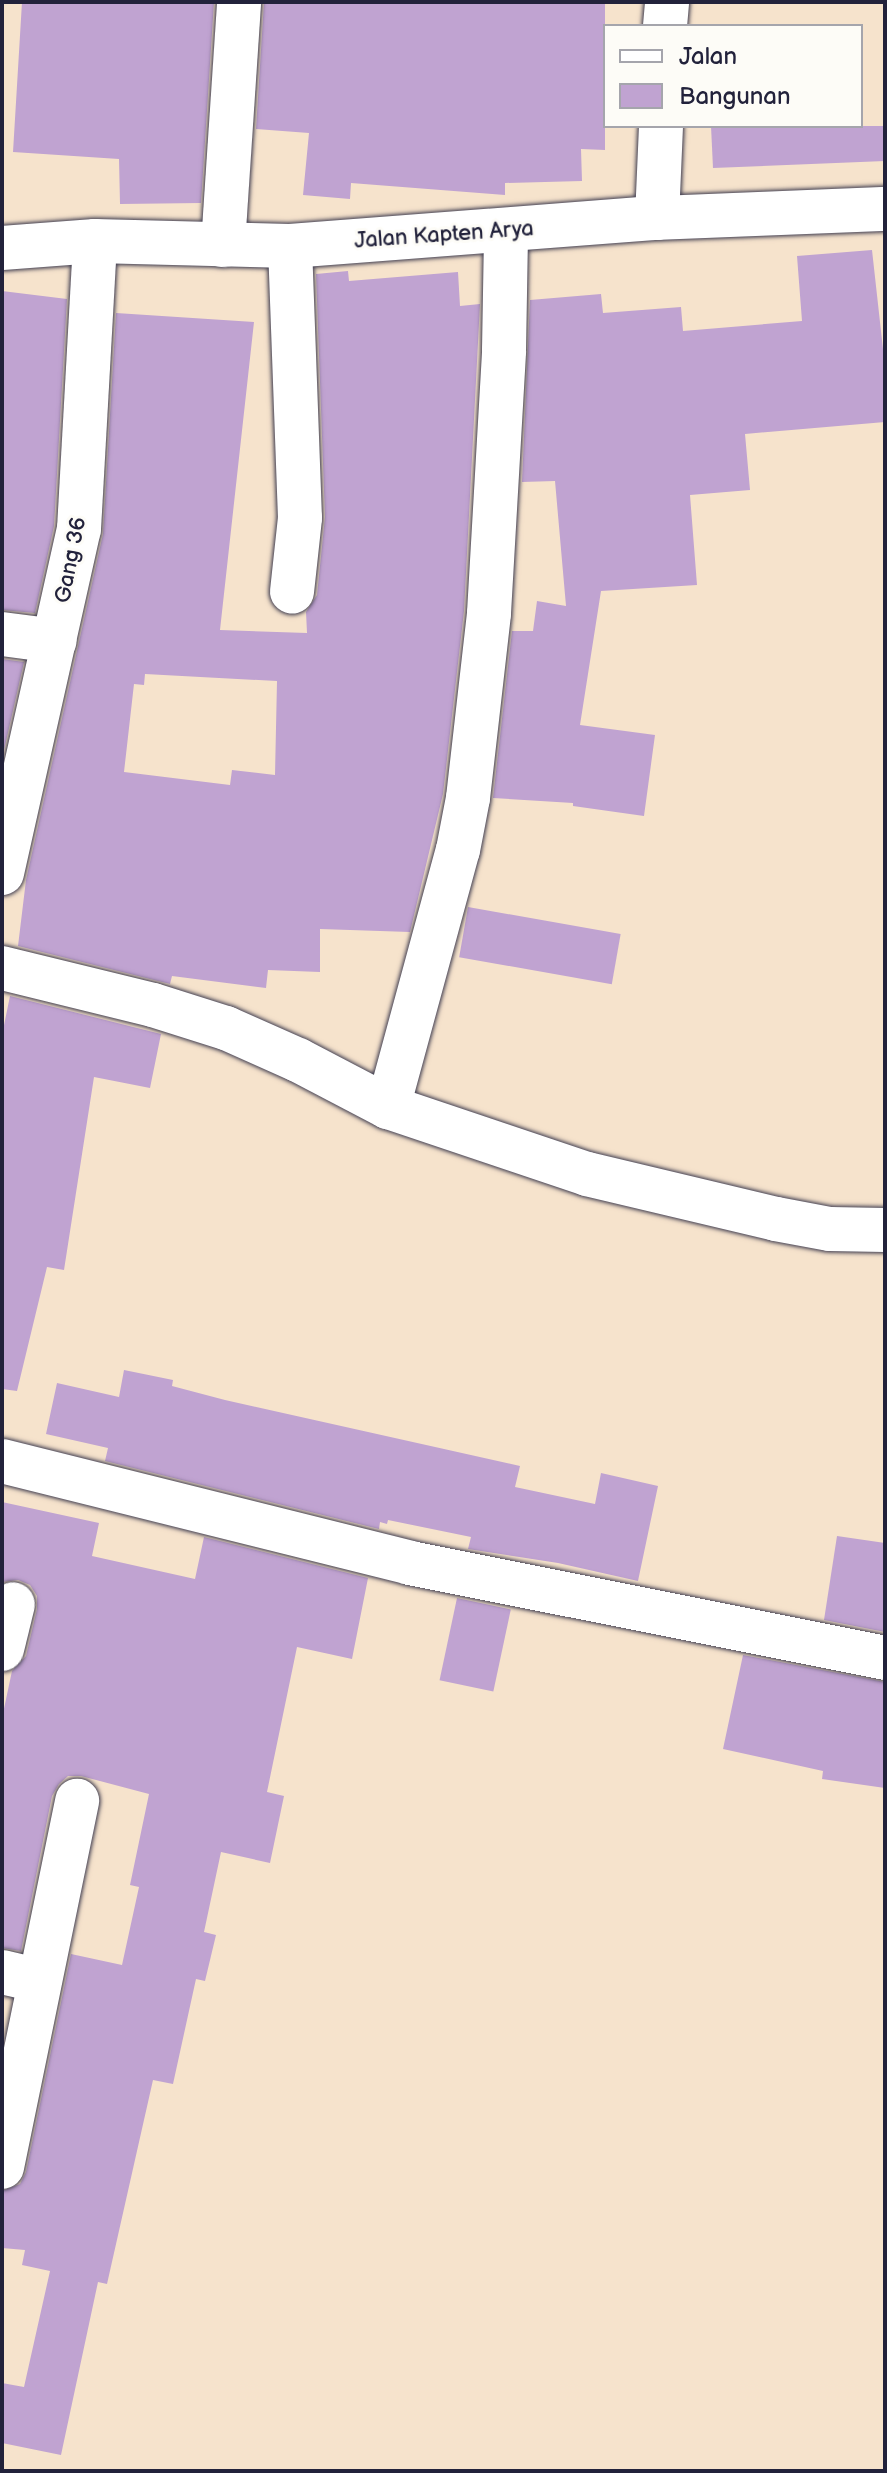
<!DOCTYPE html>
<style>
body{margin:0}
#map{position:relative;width:887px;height:2473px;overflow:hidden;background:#f6e3cc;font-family:"Balsamiq Sans",sans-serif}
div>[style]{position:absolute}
.building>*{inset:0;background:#c0a3d1;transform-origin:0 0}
.roads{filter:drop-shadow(0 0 2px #423f51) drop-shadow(0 0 2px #423f51)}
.minor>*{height:44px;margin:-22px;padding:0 22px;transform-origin:22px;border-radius:22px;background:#fff}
span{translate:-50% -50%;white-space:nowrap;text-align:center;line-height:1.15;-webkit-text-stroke:6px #fdfcf7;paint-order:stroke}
.street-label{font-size:22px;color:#22223b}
.frame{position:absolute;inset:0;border:4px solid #22223b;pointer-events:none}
.legend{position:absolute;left:603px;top:24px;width:260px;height:104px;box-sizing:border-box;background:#fdfcf7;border:2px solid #a5a5ac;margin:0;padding:10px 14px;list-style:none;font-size:24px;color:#22223b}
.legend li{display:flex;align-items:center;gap:16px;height:40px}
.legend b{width:40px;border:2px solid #a5a5ac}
</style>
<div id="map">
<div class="building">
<div style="clip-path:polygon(22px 2px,214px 2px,201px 203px,120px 204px,119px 159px,13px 152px)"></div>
<div style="clip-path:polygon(264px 2px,605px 2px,605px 150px,581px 149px,582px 181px,505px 183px,505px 195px,351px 183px,350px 199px,303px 195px,309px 133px,256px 129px)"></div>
<div style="clip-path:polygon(711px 126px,885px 126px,885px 161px,713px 168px)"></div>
<div style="clip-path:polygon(872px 250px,885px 367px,885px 422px,745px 434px,750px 490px,690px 495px,697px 585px,601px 591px,580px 725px,655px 735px,644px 816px,573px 806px,573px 803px,493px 798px,512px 631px,533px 631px,537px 601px,566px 606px,555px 481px,522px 482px,530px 300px,601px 294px,603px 313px,681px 307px,683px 331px,802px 321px,797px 256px)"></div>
<div style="clip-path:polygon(evenodd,348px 271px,349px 281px,458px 272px,460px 306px,480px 304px,464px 611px,443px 794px,410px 932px,320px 929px,320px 972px,268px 970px,266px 988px,172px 976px,170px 984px,18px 946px,26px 880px,103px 534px,116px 313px,254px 322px,220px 630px,307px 633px,306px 612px,317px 595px,325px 517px,316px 274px,348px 271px,145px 674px,277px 681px,275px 775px,232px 770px,230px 785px,124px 772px,134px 684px,144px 685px,145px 674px)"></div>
<div style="clip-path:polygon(2px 291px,67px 299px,54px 526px,35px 613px,2px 610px)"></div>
<div style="clip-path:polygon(2px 659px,24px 662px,2px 759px)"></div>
<div style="left:468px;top:907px;width:155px;height:51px;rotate:10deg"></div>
<div style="clip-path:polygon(10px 996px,161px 1034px,150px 1088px,94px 1077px,64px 1270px,47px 1267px,17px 1391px,2px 1389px,2px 1035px)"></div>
<div style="clip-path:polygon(124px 1370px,173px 1380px,172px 1386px,225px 1400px,520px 1466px,515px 1487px,595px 1504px,601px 1473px,658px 1486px,638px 1581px,558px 1563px,468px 1549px,471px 1537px,388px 1520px,387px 1524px,380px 1522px,379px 1529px,105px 1461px,108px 1448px,46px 1434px,57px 1383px,119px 1397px)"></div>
<div style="clip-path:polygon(2px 1502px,99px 1523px,92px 1556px,195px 1579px,204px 1537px,368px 1578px,352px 1659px,297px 1647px,267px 1792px,284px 1796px,270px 1863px,221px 1852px,204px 1932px,216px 1935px,205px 1981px,196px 1979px,173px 2084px,153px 2080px,107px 2284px,98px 2282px,61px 2455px,2px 2443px,2px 2383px,24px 2387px,50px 2271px,22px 2265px,25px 2250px,2px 2248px,2px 2191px,20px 2184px,26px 2172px,71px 1954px,122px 1965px,139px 1887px,130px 1885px,149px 1794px,81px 1776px,68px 1776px,59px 1784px,52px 1796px,21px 1951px,2px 1948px,2px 1718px,12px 1671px,26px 1656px,37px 1609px,37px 1596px,30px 1585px,18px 1580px,2px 1582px)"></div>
<div style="clip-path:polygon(837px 1536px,885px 1543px,885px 1632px,824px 1620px)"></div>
<div style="left:457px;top:1598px;width:55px;height:84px;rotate:12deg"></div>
<div style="clip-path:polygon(743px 1655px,885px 1682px,885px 1788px,822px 1779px,823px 1771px,723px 1749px)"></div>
</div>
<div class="roads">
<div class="minor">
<div style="left:665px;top:26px;width:24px;rotate:-85deg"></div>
<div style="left:657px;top:218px;width:92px;rotate:-87.5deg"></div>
<div style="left:223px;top:245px;width:244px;rotate:-86.2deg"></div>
<div style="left:290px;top:246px;width:272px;rotate:87.9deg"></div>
<div style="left:300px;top:518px;width:74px;rotate:96.2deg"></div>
<div style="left:2px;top:248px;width:93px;rotate:-4.3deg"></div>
<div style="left:95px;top:241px;width:195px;rotate:1.5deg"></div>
<div style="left:290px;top:246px;width:368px;rotate:-4.4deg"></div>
<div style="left:657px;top:218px;width:228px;rotate:-2.3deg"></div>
<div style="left:2px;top:634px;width:53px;rotate:7.5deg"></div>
<div style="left:2px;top:873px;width:353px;rotate:-77.4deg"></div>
<div style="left:79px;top:529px;width:288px;rotate:-86.8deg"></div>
<div style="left:2px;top:968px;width:155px;rotate:13.8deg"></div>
<div style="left:153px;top:1005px;width:77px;rotate:17.5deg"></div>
<div style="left:226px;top:1028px;width:79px;rotate:24deg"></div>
<div style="left:298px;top:1060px;width:102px;rotate:27.6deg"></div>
<div style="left:388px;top:1107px;width:210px;rotate:18.6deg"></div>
<div style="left:587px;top:1174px;width:194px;rotate:13.4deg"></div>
<div style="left:776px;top:1219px;width:55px;rotate:10.5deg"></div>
<div style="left:830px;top:1229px;width:55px;rotate:1deg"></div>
<div style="left:388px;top:1107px;width:266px;rotate:-74.8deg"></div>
<div style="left:458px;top:850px;width:53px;rotate:-79.1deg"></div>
<div style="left:468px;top:798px;width:186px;rotate:-83.5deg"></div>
<div style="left:489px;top:613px;width:263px;rotate:-86.7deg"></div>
<div style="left:504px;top:350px;width:120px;rotate:-89deg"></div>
<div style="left:2px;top:1461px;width:421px;rotate:14deg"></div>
<div style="left:410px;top:1563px;width:484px;rotate:11.3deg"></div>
<div style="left:2px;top:1649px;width:46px;rotate:-76.3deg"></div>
<div style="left:2px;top:1972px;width:37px;rotate:13deg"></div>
<div style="left:2px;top:2167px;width:374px;rotate:-78.4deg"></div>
</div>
</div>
<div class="street-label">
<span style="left:444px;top:235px;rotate:-4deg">Jalan Kapten Arya</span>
<span style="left:71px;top:560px;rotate:-79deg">Gang 36</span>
</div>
<div class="frame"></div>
<ul class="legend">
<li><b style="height:10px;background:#fff"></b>Jalan</li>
<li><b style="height:22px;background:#c0a3d1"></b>Bangunan</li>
</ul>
</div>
